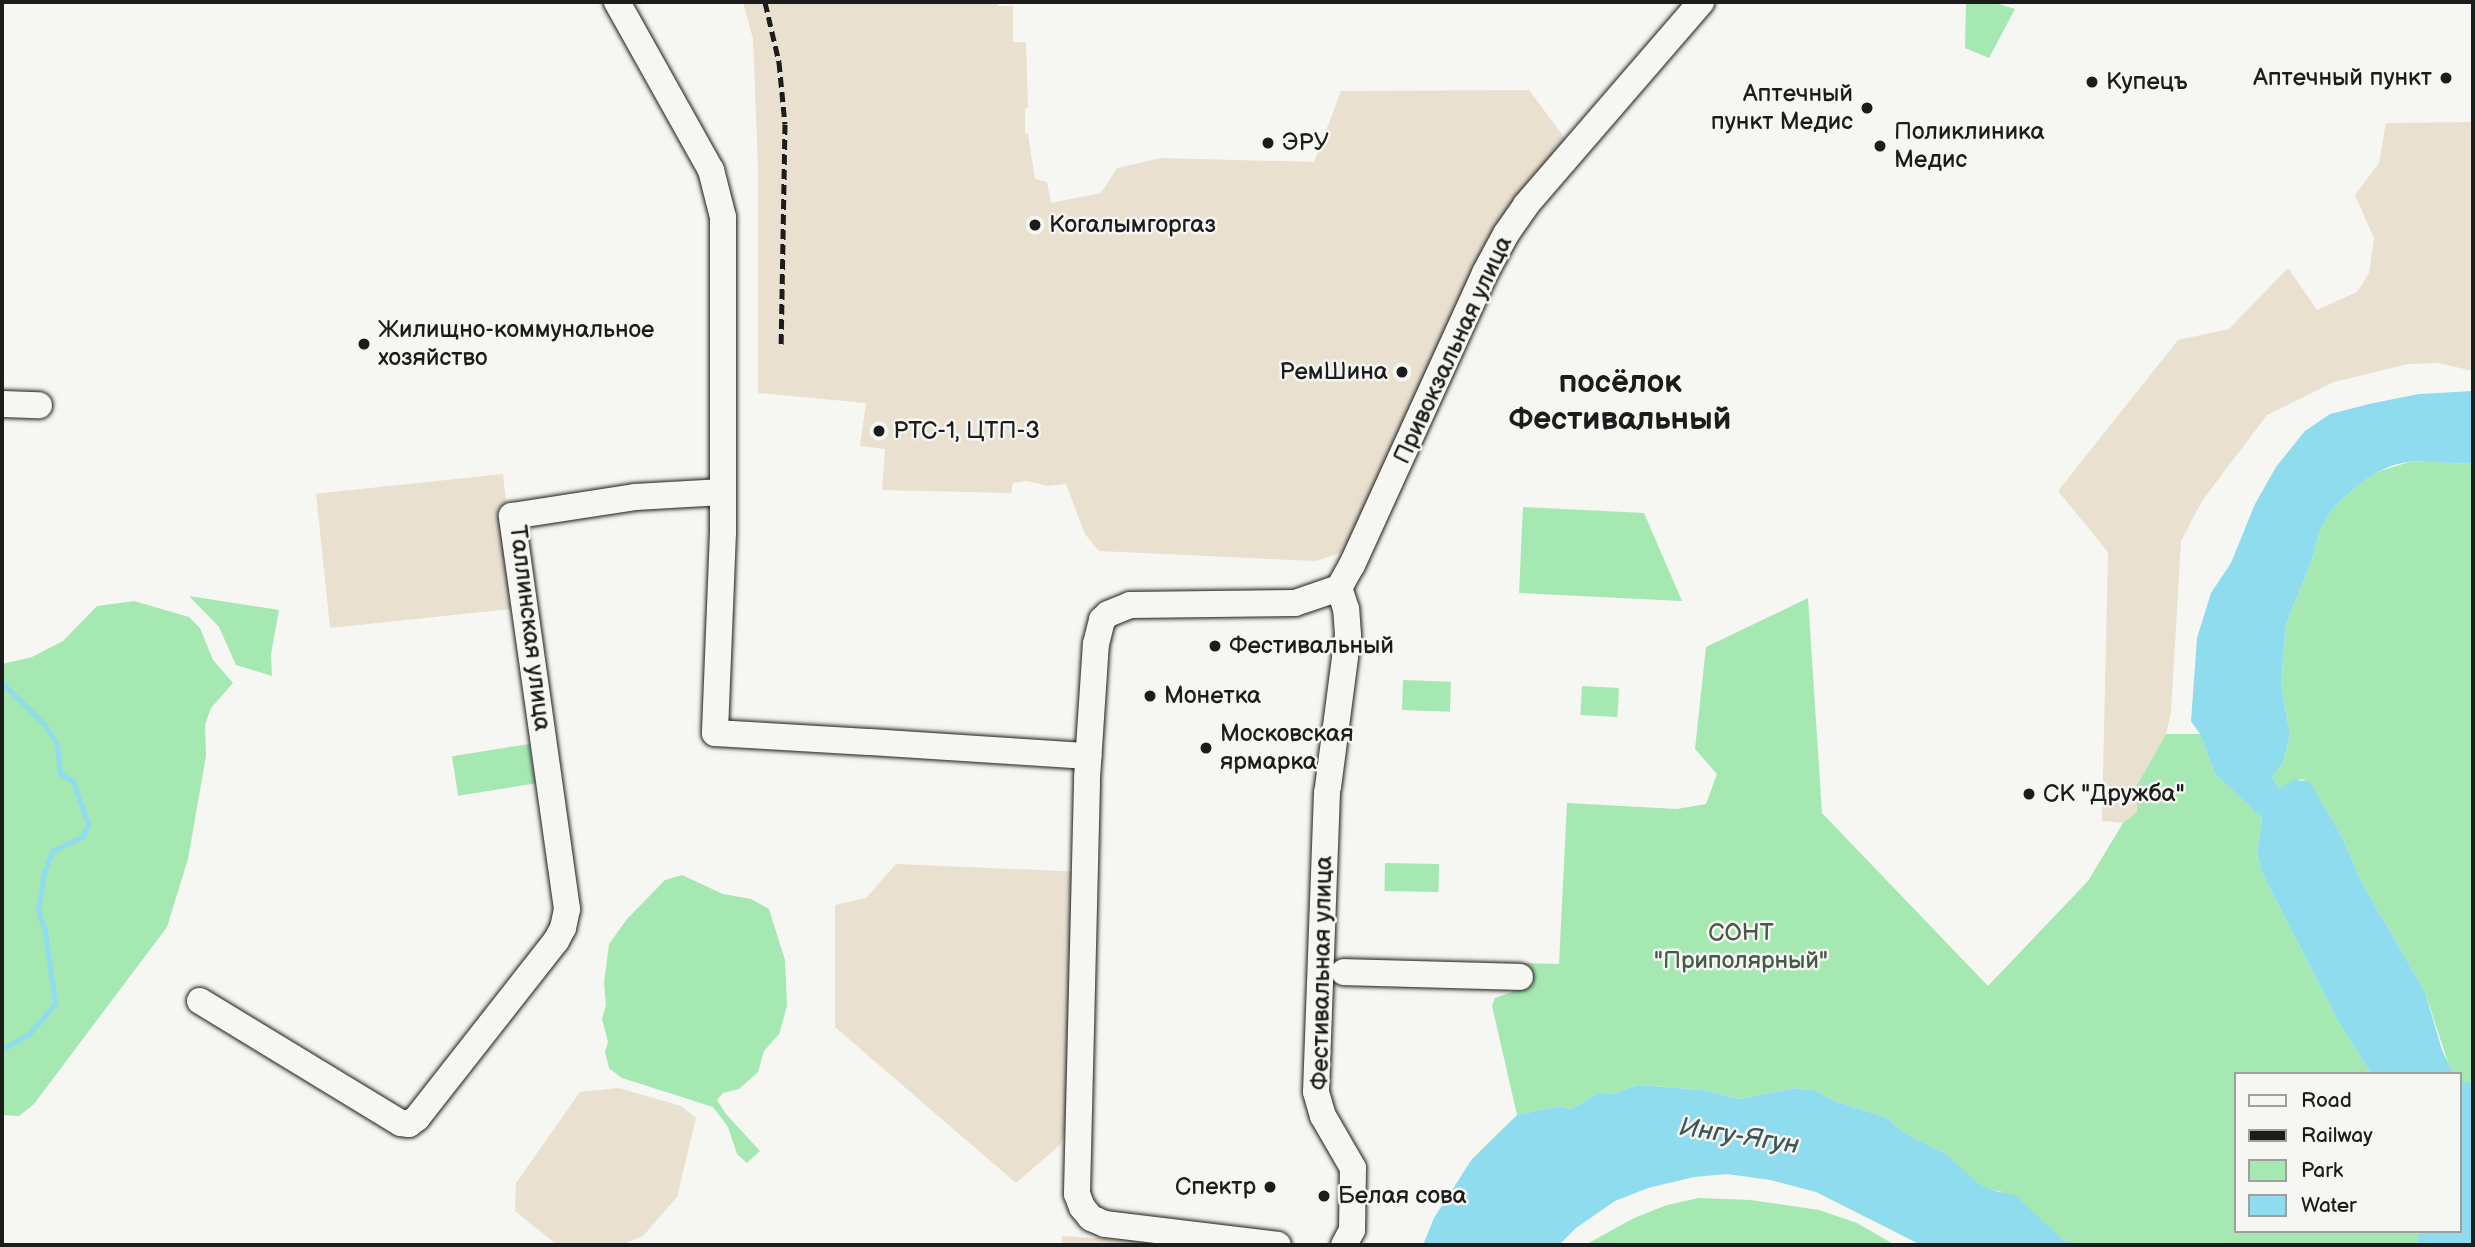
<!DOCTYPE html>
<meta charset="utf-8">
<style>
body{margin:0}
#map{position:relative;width:2475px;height:1247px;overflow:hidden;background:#f6f6f2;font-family:"Balsamiq Sans",sans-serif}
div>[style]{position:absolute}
.built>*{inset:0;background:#e9e0d0;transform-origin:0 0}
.green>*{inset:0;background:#a6e8b2;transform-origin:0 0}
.water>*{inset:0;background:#8edced}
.stream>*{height:5px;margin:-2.5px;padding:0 2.5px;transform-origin:2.5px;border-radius:2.5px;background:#8edced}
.roads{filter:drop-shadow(0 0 2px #1c1c1c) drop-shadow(0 0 2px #1c1c1c)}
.minor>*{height:26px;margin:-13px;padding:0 13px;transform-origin:13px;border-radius:13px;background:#f6f6f2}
.rail>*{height:5px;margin-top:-2.5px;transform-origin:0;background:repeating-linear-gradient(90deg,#1c1c1c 0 10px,transparent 0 15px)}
.dots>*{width:19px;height:19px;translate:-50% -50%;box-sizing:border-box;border:4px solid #f6f6f2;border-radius:50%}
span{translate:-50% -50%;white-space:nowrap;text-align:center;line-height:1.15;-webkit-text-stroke:5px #f6f6f2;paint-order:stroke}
.poi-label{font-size:24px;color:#1c1c1c}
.right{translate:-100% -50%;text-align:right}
.left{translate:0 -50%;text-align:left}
.street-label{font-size:24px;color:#1c1c1c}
.park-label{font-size:24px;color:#455949}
.water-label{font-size:26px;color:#3e565b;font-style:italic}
.district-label{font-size:32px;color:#1c1c1c;font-weight:700}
.frame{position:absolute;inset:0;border:4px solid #1c1c1c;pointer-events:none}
.legend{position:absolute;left:2234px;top:1072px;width:228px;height:161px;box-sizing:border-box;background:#f6f6f2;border:2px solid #9f9f9c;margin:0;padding:9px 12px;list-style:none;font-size:21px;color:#1c1c1c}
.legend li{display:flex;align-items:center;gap:14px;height:35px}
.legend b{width:35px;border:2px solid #9f9f9c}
</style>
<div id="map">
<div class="built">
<div style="clip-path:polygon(743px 2px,998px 2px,998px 6px,1013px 6px,1013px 42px,1026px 42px,1028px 108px,1025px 108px,1025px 133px,1028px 134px,1035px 179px,1047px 182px,1051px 203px,1101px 193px,1117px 168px,1161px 158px,1314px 162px,1341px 91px,1529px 90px,1573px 149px,1526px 205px,1369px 529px,1340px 553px,1316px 561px,1099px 551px,1085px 534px,1066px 484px,1048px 486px,1027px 481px,1013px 483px,1011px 493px,882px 490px,885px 449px,860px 446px,866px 403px,758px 393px,758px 169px,753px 39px)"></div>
<div style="clip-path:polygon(2473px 122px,2473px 371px,2438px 363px,2408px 364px,2334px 382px,2267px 415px,2202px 501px,2181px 541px,2171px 712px,2166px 734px,2137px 785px,2137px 812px,2123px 823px,2102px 821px,2108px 552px,2058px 491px,2178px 340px,2229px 329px,2288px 268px,2317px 310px,2357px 292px,2369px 273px,2374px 238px,2355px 195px,2379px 163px,2386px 123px)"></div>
<div style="left:503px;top:474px;width:135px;height:188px;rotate:84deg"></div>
<div style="clip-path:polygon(896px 864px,1085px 872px,1074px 1109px,1060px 1145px,1016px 1183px,835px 1027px,835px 905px,866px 898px)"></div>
<div style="clip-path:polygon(619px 1088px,681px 1106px,696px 1118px,677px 1197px,643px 1236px,622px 1245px,557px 1245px,515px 1211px,516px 1183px,580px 1092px)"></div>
<div style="clip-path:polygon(1062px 1236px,1195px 1245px,1062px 1245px)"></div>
</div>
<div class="green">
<div style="clip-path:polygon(1992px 2px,2015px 9px,1989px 58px,1965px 48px,1966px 3px)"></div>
<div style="clip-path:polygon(2412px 461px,2473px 464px,2471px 1085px,2459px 1081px,2459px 1074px,2451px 1072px,2425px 992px,2361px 881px,2342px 837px,2309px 782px,2301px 779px,2280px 789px,2272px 777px,2283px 763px,2290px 735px,2281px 684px,2286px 624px,2312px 560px,2320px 530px,2334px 507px,2357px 486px,2377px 472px)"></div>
<div style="clip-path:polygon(1523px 507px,1644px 513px,1682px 601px,1519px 593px)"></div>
<div style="clip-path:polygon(189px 596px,279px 610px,271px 654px,272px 676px,236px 665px,219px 627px)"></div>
<div style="clip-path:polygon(1808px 598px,1822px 813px,1988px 986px,2088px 881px,2123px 823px,2137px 812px,2137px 785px,2166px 734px,2200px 734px,2215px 774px,2262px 818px,2257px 854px,2262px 873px,2337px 1019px,2371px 1074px,2235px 1074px,2235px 1231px,2419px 1231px,2416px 1245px,2082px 1245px,2063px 1240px,2000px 1191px,1988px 1190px,1975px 1182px,1948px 1155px,1903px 1132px,1887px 1118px,1832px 1100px,1817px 1091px,1795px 1088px,1739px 1099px,1704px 1090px,1637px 1085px,1613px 1094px,1597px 1094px,1571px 1109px,1560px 1106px,1517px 1115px,1492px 1006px,1495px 998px,1520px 989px,1520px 963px,1559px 964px,1567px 803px,1677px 809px,1706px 804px,1717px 774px,1695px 749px,1706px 647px)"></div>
<div style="clip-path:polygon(134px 601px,189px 617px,200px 628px,213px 660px,233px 683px,211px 708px,205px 725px,206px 756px,188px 859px,167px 927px,34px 1104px,19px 1116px,2px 1115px,2px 664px,32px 657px,63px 641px,97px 606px)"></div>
<div style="left:1403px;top:680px;width:48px;height:30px;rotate:2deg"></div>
<div style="left:1582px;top:686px;width:37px;height:29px;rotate:3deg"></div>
<div style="left:529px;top:744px;width:40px;height:78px;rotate:81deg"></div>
<div style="left:1385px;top:863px;width:54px;height:28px;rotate:1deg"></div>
<div style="clip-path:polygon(682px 875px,723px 894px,751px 899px,769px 909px,785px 960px,787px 1006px,779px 1034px,764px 1051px,758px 1072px,739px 1089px,723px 1093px,717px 1100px,726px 1114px,760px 1151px,747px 1163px,737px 1154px,728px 1127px,713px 1107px,622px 1078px,609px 1068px,605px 1052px,608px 1042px,602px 1019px,606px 1005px,604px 983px,609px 944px,627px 919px,665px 880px)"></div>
<div style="clip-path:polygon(1699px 1198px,1751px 1200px,1819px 1210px,1857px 1223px,1895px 1245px,1585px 1245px,1634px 1218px,1667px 1205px)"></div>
</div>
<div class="water">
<div style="clip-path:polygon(2473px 391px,2473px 464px,2412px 461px,2394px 465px,2377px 472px,2357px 486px,2334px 507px,2320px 530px,2312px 560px,2286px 624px,2281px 684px,2290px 735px,2283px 763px,2272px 777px,2280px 789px,2293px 780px,2309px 781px,2342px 837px,2361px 881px,2425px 992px,2442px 1050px,2453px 1074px,2371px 1074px,2337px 1019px,2262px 873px,2257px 854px,2262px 818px,2215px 774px,2200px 734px,2191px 721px,2197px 638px,2211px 593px,2231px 563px,2255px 504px,2276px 467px,2305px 431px,2330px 414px,2369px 404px,2419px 394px)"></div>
<div style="clip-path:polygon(2459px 1081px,2473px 1084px,2473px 1245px,2416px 1245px,2419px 1231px,2459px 1231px)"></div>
<div style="clip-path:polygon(1637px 1085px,1704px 1090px,1739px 1099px,1796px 1088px,1817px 1091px,1832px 1100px,1887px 1118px,1903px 1132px,1948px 1155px,1976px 1182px,1988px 1189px,2016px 1196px,2063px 1240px,2082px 1245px,1921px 1245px,1816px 1192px,1770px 1180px,1727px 1174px,1694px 1177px,1648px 1188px,1615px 1201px,1576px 1228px,1559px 1245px,1423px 1245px,1434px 1218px,1472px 1159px,1517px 1115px,1560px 1106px,1571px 1109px,1597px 1094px,1613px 1094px)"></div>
</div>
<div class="stream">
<div style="left:2px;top:683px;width:60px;rotate:44.3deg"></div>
<div style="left:45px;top:725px;width:22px;rotate:58deg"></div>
<div style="left:57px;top:744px;width:29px;rotate:84deg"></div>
<div style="left:60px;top:773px;width:15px;rotate:32deg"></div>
<div style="left:73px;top:781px;width:46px;rotate:70.8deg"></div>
<div style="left:88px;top:824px;width:13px;rotate:113deg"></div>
<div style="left:83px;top:836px;width:34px;rotate:154deg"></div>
<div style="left:52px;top:851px;width:23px;rotate:110deg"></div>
<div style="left:44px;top:873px;width:37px;rotate:99deg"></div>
<div style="left:38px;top:910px;width:22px;rotate:72deg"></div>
<div style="left:45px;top:931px;width:74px;rotate:82.2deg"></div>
<div style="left:55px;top:1004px;width:40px;rotate:131deg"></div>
<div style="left:29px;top:1034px;width:31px;rotate:151deg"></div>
</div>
<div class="roads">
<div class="minor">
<div style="left:617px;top:2px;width:193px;rotate:60.8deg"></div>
<div style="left:711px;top:170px;width:49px;rotate:75.7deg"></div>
<div style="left:723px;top:217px;width:315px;rotate:90deg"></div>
<div style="left:723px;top:532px;width:201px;rotate:92.3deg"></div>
<div style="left:715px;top:733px;width:153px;rotate:3.4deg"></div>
<div style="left:2px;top:404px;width:37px;rotate:2deg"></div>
<div style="left:1339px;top:588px;width:26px;rotate:-61deg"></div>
<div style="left:1352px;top:565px;width:321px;rotate:-65.5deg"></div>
<div style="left:1485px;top:273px;width:44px;rotate:-61.7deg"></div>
<div style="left:1506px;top:234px;width:35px;rotate:-55deg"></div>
<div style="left:1526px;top:205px;width:268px;rotate:-49.2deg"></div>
<div style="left:870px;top:742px;width:219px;rotate:3.7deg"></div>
<div style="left:1087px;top:778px;width:134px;rotate:-86.2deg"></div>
<div style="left:1096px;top:644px;width:25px;rotate:-76deg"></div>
<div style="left:1102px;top:620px;width:8px;rotate:-45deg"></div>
<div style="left:1108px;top:614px;width:24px;rotate:-22deg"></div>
<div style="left:1130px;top:605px;width:165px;rotate:-0.7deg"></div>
<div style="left:1295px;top:603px;width:46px;rotate:-18.8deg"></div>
<div style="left:1087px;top:783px;width:411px;rotate:91.4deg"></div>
<div style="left:1077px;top:1194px;width:14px;rotate:69deg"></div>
<div style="left:1082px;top:1207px;width:14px;rotate:51deg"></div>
<div style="left:1091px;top:1218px;width:15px;rotate:23deg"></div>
<div style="left:1105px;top:1224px;width:174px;rotate:6.9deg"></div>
<div style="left:1328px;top:787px;width:153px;rotate:-82.5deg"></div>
<div style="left:1348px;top:635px;width:26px;rotate:-94deg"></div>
<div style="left:1346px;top:609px;width:22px;rotate:-108deg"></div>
<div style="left:1327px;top:792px;width:300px;rotate:92.1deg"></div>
<div style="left:1316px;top:1092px;width:25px;rotate:74deg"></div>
<div style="left:1323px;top:1116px;width:60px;rotate:60deg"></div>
<div style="left:1353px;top:1168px;width:62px;rotate:90.9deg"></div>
<div style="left:1352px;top:1230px;width:17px;rotate:118deg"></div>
<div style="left:1344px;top:972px;width:176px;rotate:1.6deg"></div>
<div style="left:200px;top:1001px;width:235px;rotate:31.3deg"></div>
<div style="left:401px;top:1123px;width:8px;rotate:7deg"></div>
<div style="left:409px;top:1124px;width:10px;rotate:-37deg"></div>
<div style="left:417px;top:1118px;width:225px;rotate:-51.9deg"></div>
<div style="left:556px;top:941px;width:15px;rotate:-62deg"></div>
<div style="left:563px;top:928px;width:19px;rotate:-78deg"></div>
<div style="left:567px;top:909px;width:397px;rotate:-98deg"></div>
<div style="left:512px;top:516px;width:124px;rotate:-8.8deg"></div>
<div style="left:635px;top:497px;width:88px;rotate:-3.3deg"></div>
</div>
</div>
<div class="rail">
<div style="left:765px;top:2px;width:62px;rotate:76.9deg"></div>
<div style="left:779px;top:62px;width:62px;rotate:84.5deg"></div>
<div style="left:785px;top:124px;width:222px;rotate:91deg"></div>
</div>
<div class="dots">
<div style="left:2446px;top:78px;background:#1c1c1c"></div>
<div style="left:2092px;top:82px;background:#1c1c1c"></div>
<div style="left:1867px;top:108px;background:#1c1c1c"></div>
<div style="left:1268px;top:143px;background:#1c1c1c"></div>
<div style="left:1880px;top:146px;background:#1c1c1c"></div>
<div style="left:1035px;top:225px;background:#1c1c1c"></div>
<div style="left:364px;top:344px;background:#1c1c1c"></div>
<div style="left:1402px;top:372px;background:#1c1c1c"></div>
<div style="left:879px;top:431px;background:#1c1c1c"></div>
<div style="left:1215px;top:646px;background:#1c1c1c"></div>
<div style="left:1150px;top:696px;background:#1c1c1c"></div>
<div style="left:1206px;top:748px;background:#1c1c1c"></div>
<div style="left:2029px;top:794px;background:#1c1c1c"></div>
<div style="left:1270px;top:1187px;background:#1c1c1c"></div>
<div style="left:1324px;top:1196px;background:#1c1c1c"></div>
</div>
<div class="poi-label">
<span class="right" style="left:2432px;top:78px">Аптечный пункт</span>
<span class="left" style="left:2106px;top:82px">Купецъ</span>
<span class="right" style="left:1853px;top:108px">Аптечный<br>пункт Медис</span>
<span class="left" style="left:1894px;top:146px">Поликлиника<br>Медис</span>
<span class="left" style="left:1282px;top:143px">ЭРУ</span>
<span class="left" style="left:1049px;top:225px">Когалымгоргаз</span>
<span class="left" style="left:378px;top:344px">Жилищно-коммунальное<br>хозяйство</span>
<span class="right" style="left:1388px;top:372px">РемШина</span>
<span class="left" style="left:893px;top:431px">РТС-1, ЦТП-3</span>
<span class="left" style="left:1229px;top:646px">Фестивальный</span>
<span class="left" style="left:1164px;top:696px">Монетка</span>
<span class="left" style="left:1220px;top:748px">Московская<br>ярмарка</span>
<span class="left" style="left:2043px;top:794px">СК "Дружба"</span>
<span class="right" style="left:1256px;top:1187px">Спектр</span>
<span class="left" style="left:1338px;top:1196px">Белая сова</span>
</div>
<div class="street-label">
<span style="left:1453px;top:350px;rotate:-65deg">Привокзальная улица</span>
<span style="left:530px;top:628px;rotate:83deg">Таллинская улица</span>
<span style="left:1322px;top:973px;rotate:-89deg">Фестивальная улица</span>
</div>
<div class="park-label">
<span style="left:1741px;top:947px">СОНТ<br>"Приполярный"</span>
</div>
<div class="water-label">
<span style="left:1739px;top:1137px;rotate:9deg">Ингу-Ягун</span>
</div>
<div class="district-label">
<span style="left:1620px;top:402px">посёлок<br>Фестивальный</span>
</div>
<div class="frame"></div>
<ul class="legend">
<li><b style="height:9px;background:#f6f6f2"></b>Road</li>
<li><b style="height:9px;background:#1c1c1c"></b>Railway</li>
<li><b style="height:19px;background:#a6e8b2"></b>Park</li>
<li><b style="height:19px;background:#8edced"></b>Water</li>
</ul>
</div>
